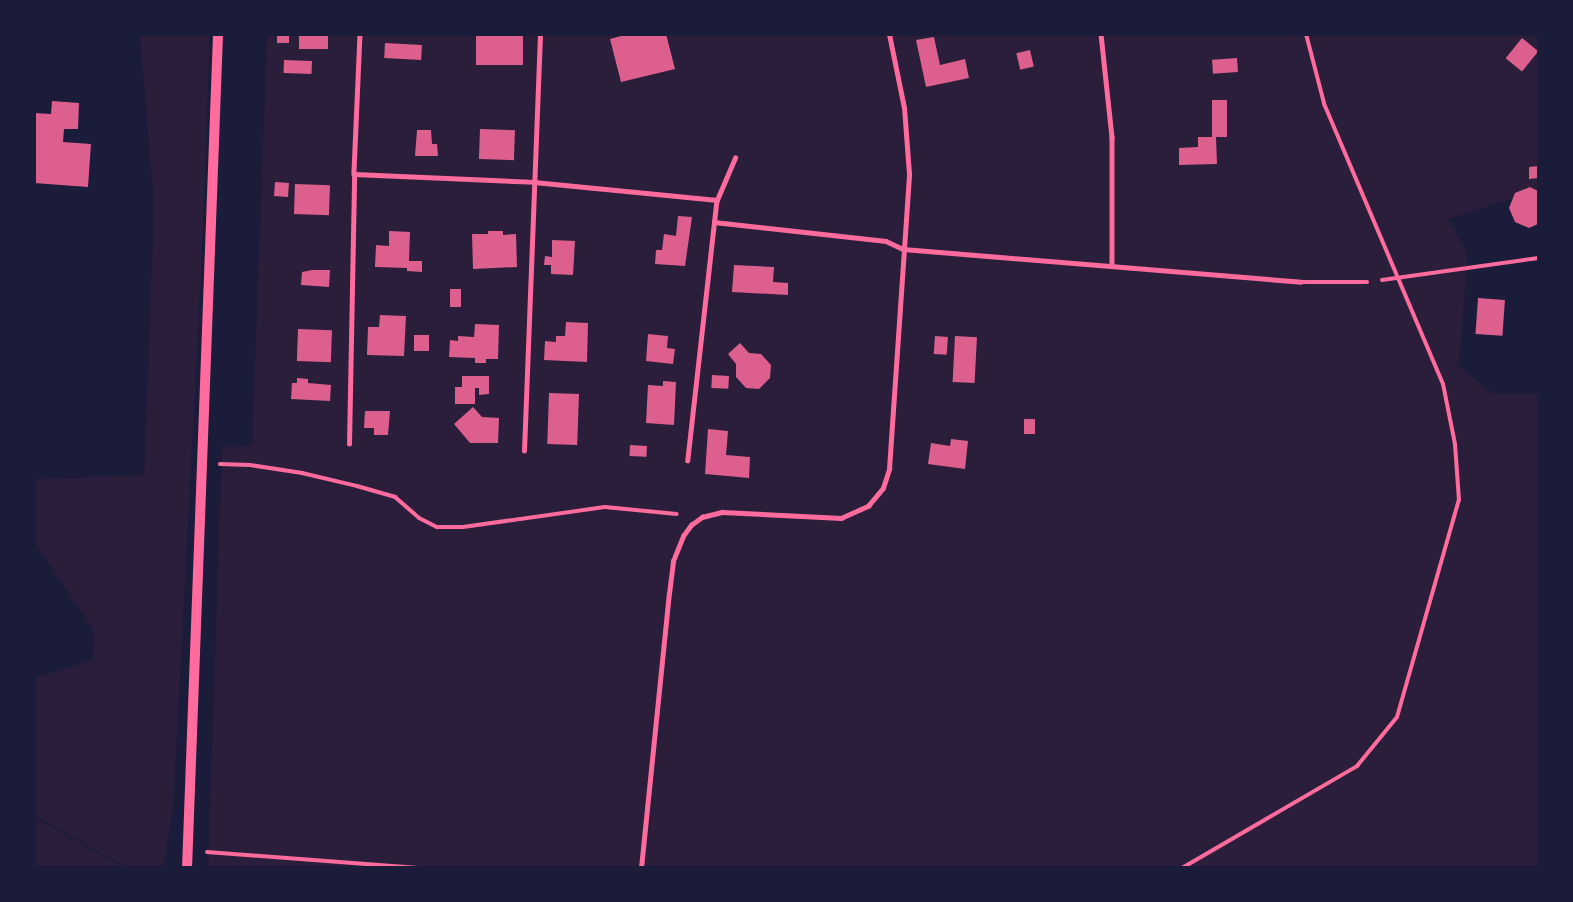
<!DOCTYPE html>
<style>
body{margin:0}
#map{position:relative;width:1573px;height:902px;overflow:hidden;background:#1b1b3a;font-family:"Nunito Sans",sans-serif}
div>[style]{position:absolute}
.green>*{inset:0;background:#2a1e3b}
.building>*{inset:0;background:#dd5f8e;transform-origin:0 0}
.path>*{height:4px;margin:-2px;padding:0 2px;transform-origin:2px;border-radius:2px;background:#ff6b9d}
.service>*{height:4.5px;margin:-2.25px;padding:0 2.25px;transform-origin:2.25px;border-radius:2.25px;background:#ff6b9d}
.tertiary>*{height:10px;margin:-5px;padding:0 5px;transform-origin:5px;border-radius:5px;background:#ff6b9d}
span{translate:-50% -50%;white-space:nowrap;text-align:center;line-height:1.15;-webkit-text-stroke:4.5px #1b1b3a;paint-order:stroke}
.frame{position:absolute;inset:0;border:36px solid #1b1b3a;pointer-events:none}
</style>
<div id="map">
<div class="green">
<div style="clip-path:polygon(140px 35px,210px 35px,201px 274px,173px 810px,163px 868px,126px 867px,34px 815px,35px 678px,93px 660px,94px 630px,35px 542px,35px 479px,144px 475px,154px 205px)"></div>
<div style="clip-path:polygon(267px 35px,1538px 35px,1538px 190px,1448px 219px,1468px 254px,1459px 362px,1456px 363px,1493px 394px,1538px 394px,1538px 867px,208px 868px,222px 447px,252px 446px)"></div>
<div style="clip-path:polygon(35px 818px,124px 867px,35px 867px)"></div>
</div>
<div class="building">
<div style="left:277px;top:34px;width:12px;height:9px"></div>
<div style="left:299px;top:34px;width:29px;height:15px"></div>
<div style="left:476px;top:34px;width:47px;height:31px"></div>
<div style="clip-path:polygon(629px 34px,666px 34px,675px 69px,621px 82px,610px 39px)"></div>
<div style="clip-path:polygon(934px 37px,940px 65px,965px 59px,969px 78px,926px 87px,916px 40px)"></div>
<div style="left:1522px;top:38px;width:21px;height:26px;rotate:39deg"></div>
<div style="left:385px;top:43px;width:37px;height:15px;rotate:3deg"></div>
<div style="left:1030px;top:50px;width:17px;height:14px;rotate:77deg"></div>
<div style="left:1237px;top:58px;width:14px;height:25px;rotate:86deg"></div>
<div style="left:284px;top:60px;width:28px;height:13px;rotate:2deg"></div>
<div style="left:1212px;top:100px;width:15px;height:37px"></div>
<div style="clip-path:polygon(52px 101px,79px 103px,78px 129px,64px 129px,63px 142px,91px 144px,88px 187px,34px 183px,34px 113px,51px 114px)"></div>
<div style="left:480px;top:129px;width:35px;height:30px;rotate:2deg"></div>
<div style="clip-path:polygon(417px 130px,431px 130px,432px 144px,437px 144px,438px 156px,415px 156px)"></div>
<div style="clip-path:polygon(1198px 137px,1216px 137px,1217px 164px,1179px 165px,1179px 148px,1198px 147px)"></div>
<div style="clip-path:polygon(1538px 166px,1538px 178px,1529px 179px,1529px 167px)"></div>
<div style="left:275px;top:182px;width:14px;height:14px;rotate:4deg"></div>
<div style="left:295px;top:184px;width:35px;height:30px;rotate:2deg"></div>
<div style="clip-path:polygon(1530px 187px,1538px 191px,1538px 224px,1529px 228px,1515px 222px,1509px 208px,1515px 193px)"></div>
<div style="clip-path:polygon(678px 216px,692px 217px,685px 266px,655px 264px,656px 250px,662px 250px,664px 234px,676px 236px)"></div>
<div style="clip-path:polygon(389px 231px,410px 232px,409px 261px,422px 261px,422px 272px,407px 271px,407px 268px,375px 267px,376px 245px,389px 246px)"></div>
<div style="clip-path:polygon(488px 231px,503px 231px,503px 235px,516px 234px,517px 267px,473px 269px,472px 234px,488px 234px)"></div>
<div style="clip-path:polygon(552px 240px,575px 241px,573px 275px,551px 274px,551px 265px,544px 265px,545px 256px,552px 257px)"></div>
<div style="clip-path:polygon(734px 265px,774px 267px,773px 282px,788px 283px,788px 295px,732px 292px)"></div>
<div style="clip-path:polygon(312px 270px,330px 270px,329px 287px,301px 285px,302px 272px)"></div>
<div style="left:450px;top:289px;width:11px;height:18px"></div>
<div style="left:1478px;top:298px;width:27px;height:36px;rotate:4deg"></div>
<div style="clip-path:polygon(380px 315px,406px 316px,404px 356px,367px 355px,368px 327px,379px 327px)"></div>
<div style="clip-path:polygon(566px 322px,588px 323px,587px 362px,544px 360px,545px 341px,556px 342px,556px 336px,565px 336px)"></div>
<div style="clip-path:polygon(475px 324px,499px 325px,498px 359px,486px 359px,486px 363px,475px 363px,475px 358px,449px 357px,450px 340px,458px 341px,458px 336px,474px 337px)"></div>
<div style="left:298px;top:329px;width:34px;height:32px;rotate:2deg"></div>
<div style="clip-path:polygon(648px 334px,668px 336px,667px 348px,675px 349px,673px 364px,646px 361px)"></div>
<div style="left:414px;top:335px;width:15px;height:16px"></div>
<div style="left:935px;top:336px;width:13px;height:18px;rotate:4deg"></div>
<div style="left:955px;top:336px;width:22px;height:46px;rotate:3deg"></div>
<div style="clip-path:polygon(740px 343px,749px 353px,761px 354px,771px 365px,770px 378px,759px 389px,746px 388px,736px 377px,736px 364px,728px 354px)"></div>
<div style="left:712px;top:375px;width:17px;height:13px;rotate:3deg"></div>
<div style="clip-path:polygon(462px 376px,489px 376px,489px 394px,479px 395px,479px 388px,475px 388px,475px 404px,455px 404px,455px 387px,462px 387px)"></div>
<div style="clip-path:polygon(297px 378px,308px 379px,308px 383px,331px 385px,330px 401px,291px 399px,292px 383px,297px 383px)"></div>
<div style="clip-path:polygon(663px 381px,676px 382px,674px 425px,646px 423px,648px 385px,663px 386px)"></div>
<div style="left:549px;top:393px;width:30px;height:51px;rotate:2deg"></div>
<div style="clip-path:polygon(473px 407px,482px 417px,499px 418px,498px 443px,470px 443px,454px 424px)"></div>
<div style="clip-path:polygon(365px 411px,390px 411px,388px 435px,374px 435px,374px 428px,364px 428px)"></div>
<div style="left:1024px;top:419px;width:11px;height:15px"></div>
<div style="clip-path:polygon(708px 429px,728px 431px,726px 455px,750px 457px,749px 478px,705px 474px)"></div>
<div style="clip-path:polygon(951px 439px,968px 441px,965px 469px,928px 464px,931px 443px,950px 446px)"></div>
<div style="left:630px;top:445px;width:17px;height:11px;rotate:3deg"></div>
</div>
<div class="path">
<div style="left:1382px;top:280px;width:158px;rotate:-8deg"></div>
<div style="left:220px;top:464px;width:30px;rotate:2deg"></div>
<div style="left:250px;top:465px;width:53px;rotate:8.7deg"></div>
<div style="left:302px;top:473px;width:57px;rotate:13.3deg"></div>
<div style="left:357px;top:486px;width:40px;rotate:16deg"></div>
<div style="left:395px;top:497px;width:32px;rotate:41deg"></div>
<div style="left:419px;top:518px;width:20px;rotate:27deg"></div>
<div style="left:437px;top:527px;width:26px"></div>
<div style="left:463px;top:527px;width:143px;rotate:-8deg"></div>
<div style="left:605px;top:507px;width:72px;rotate:5.6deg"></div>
<div style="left:207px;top:852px;width:212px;rotate:4.3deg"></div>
<div style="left:1182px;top:868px;width:203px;rotate:-30.2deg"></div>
<div style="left:1357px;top:766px;width:63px;rotate:-50.8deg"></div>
<div style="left:1397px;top:717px;width:226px;rotate:-74.1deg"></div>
<div style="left:1459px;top:500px;width:56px;rotate:-94.1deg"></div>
<div style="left:1455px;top:444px;width:61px;rotate:-101.3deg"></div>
<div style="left:1443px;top:384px;width:305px;rotate:-113deg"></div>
<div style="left:1324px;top:103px;width:71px;rotate:-104.6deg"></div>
</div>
<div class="service">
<div style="left:360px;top:34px;width:140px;rotate:92.5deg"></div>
<div style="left:354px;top:174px;width:180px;rotate:2.5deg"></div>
<div style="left:534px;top:182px;width:184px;rotate:5.6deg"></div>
<div style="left:717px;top:200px;width:262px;rotate:96.4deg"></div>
<div style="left:1101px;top:34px;width:104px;rotate:83.9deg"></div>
<div style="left:1112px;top:137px;width:129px;rotate:90deg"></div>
<div style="left:717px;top:200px;width:46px;rotate:-66.8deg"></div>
<div style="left:714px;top:222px;width:173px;rotate:6.3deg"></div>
<div style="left:886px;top:241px;width:19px;rotate:25deg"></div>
<div style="left:903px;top:249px;width:399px;rotate:4.7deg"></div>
<div style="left:1301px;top:282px;width:66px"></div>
<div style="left:349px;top:444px;width:270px;rotate:-88.9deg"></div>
<div style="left:524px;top:451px;width:417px;rotate:-87.8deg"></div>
<div style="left:641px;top:868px;width:275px;rotate:-84.2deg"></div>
<div style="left:669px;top:594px;width:33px;rotate:-83deg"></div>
<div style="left:673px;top:561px;width:27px;rotate:-68deg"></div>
<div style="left:683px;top:536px;width:14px;rotate:-54deg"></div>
<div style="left:691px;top:525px;width:14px;rotate:-36deg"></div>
<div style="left:702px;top:517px;width:21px;rotate:-14deg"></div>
<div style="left:722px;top:512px;width:119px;rotate:2.9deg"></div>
<div style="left:841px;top:518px;width:30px;rotate:-24deg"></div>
<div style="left:868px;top:506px;width:23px;rotate:-50deg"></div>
<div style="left:883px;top:488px;width:20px;rotate:-72deg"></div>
<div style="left:889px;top:469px;width:296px;rotate:-86.1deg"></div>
<div style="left:909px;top:174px;width:66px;rotate:-94.3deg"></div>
<div style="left:904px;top:108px;width:76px;rotate:-101.5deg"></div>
</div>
<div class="tertiary">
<div style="left:187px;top:868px;width:835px;rotate:-87.87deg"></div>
</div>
<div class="frame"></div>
</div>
